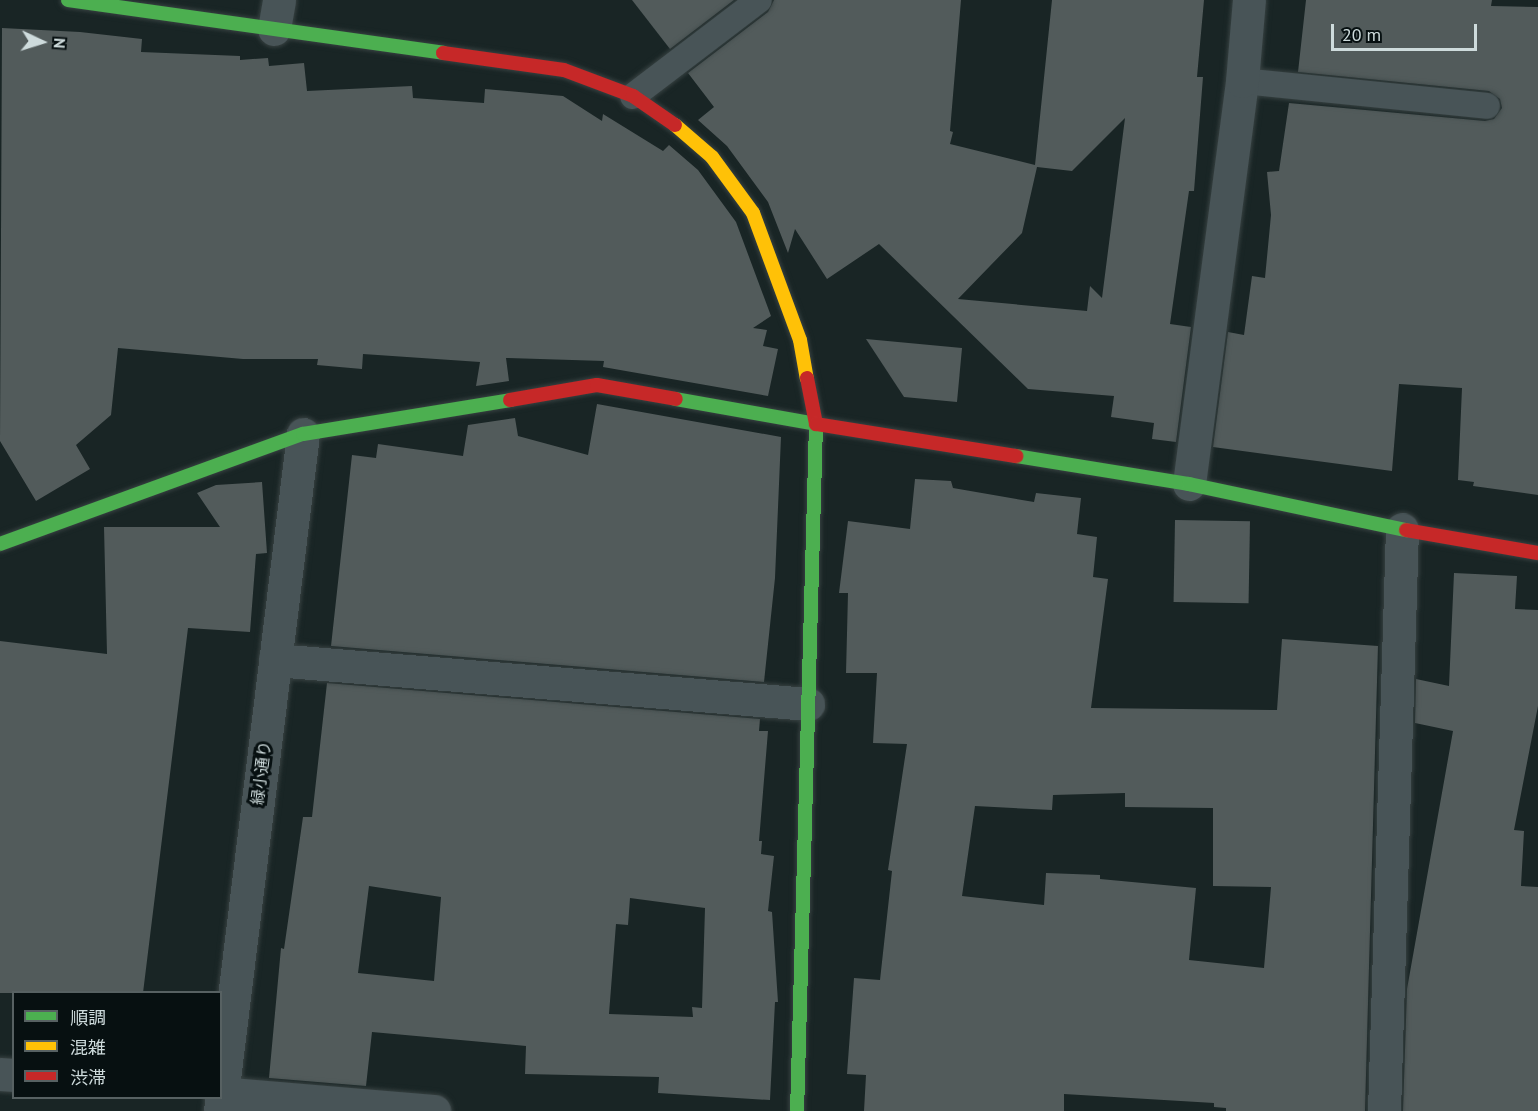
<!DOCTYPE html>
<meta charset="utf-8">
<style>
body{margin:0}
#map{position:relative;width:1538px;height:1111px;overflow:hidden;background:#192525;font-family:"PT Sans","Noto Sans JP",sans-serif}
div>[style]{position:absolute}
.building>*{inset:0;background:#525b5b;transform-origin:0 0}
.roads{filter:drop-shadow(0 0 2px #374141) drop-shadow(0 0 2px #374141)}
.lane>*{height:26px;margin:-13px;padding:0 13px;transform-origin:13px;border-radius:13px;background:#485457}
.street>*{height:33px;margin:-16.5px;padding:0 16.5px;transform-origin:16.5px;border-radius:16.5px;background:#485457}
.fast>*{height:14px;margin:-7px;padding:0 7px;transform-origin:7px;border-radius:7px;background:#4caf50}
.slow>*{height:14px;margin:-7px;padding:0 7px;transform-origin:7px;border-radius:7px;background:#ffc107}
.jam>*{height:14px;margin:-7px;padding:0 7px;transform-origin:7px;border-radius:7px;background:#c62828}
span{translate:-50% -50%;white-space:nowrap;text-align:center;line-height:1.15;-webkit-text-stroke:6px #071011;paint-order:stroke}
.street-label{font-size:16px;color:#cedbdc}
.legend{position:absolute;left:12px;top:991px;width:210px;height:108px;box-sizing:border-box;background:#071011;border:2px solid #576162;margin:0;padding:8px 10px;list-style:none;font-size:18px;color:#cedbdc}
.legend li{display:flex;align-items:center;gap:12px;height:30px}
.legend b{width:30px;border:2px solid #576162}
.north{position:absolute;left:12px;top:12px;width:60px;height:60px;-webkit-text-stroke:4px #071011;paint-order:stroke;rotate:94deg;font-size:16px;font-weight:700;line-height:24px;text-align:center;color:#cedbdc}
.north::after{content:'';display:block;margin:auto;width:21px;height:27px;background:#cedbdc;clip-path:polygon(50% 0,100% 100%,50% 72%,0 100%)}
.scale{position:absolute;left:1331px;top:24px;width:146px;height:27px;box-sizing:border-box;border:3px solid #cedbdc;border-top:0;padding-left:8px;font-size:18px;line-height:21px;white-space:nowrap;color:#cedbdc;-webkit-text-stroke:4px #071011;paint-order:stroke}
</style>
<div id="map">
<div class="building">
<div style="clip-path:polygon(632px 0,734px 0,670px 49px)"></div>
<div style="clip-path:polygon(evenodd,774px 0,961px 0,950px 131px,953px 132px,950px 144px,1035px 165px,1052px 0,1204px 0,1197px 77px,1203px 77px,1194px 191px,1189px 191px,1170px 324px,1191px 327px,1176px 442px,1152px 439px,1154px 423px,1111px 417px,1114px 396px,1028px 389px,879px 244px,827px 279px,795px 229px,788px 253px,768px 202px,727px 146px,698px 120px,714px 107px,688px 73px,768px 12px,774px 0,1125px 118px,1102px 298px,1090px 286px,1087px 311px,958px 299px,1022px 233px,1037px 167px,1072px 171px,1125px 118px)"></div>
<div style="clip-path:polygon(1306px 0,1492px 0,1491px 6px,1538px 7px,1538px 495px,1473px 486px,1474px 482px,1458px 480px,1462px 388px,1399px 384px,1392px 471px,1213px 447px,1228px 332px,1244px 335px,1252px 276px,1265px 278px,1271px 215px,1267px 172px,1279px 171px,1289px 103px,1485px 121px,1494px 119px,1502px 108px,1500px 99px,1489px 91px,1298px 72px)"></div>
<div style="clip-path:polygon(2px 28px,80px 32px,142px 39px,141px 52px,240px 56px,240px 60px,268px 58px,269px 66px,304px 63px,307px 91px,412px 86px,413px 98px,484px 103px,485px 89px,563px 96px,602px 121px,603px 114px,663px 151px,669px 145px,698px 170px,736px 222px,771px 316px,753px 328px,767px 330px,763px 346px,778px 349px,768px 396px,603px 367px,604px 361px,506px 358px,509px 381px,476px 386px,480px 362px,363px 354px,362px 369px,317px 365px,318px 359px,243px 359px,118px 348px,111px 415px,76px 445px,90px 469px,36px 501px,0 441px)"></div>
<div style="clip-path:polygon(866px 339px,962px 348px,957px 402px,904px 397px)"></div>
<div style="clip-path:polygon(597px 404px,781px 437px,775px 578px,764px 682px,331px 646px,352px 455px,376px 458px,378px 444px,463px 456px,468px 425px,515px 418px,518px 436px,588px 455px)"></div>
<div style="clip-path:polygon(evenodd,915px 479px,951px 481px,953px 488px,1034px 502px,1036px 493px,1081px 498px,1077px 534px,1097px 537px,1093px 577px,1108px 579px,1091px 708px,1277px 710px,1282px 639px,1378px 646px,1365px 1111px,1226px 1111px,1226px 1108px,1214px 1107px,1214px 1103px,1064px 1094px,1064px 1111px,864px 1111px,866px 1075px,847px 1074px,854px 978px,880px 980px,892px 871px,888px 870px,907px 744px,873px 743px,877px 673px,846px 673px,848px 593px,839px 593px,848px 521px,910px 529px,915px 479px,1125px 793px,1125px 807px,1213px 808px,1213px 886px,1271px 887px,1264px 968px,1189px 960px,1196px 888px,1100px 879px,1100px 875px,1046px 873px,1044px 905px,962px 896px,975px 806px,1052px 810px,1053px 795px,1125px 793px)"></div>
<div style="clip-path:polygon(262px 482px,267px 553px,256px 554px,250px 632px,188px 628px,143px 993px,0 993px,0 641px,107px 654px,104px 527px,220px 527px,197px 493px,216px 485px)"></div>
<div style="left:1175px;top:520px;width:75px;height:82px;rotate:1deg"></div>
<div style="clip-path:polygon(1454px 573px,1517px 576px,1515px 609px,1538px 610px,1538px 706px,1514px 830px,1524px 831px,1521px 886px,1538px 887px,1538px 1111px,1403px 1111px,1407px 989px,1453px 731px,1415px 723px,1416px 679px,1449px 686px)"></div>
<div style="clip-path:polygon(evenodd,327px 683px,760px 719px,759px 731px,768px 731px,759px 841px,762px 841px,761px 854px,774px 856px,768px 911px,772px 912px,778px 1002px,775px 1002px,770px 1100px,658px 1093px,659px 1077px,525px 1074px,526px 1046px,372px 1032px,366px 1086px,269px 1078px,281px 948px,284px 949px,303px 817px,312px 817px,327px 683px,369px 886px,441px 897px,434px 981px,358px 973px,369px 886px,327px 683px,630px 898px,705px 908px,702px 1008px,692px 1007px,693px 1017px,609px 1014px,616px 924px,628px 925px,630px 898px)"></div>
</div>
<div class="roads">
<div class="lane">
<div style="left:1242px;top:81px;width:246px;rotate:5.8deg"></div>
<div style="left:633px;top:96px;width:158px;rotate:-37.3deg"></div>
</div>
<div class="street">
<div style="left:274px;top:29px;width:29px;rotate:-80deg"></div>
<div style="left:1189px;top:484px;width:406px;rotate:-82.5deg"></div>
<div style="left:1242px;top:81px;width:81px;rotate:-85.1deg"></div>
<div style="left:275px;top:660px;width:535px;rotate:4.72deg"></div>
<div style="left:0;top:1074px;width:14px;rotate:4deg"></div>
<div style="left:220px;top:1093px;width:215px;rotate:4.8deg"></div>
<div style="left:220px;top:1111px;width:682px;rotate:-83.01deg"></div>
<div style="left:1384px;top:1111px;width:582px;rotate:-88.23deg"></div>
</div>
<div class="fast">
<div style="left:68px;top:0;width:379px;rotate:8deg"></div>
<div style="left:676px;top:399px;width:142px;rotate:10.1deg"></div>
<div style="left:816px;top:424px;width:687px;rotate:91.58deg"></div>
<div style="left:1016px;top:456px;width:175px;rotate:9.2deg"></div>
<div style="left:1189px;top:484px;width:222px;rotate:12deg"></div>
<div style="left:0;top:544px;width:322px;rotate:-20deg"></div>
<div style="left:303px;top:434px;width:210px;rotate:-9.3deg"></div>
</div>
<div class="slow">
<div style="left:675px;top:125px;width:49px;rotate:40.9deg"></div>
<div style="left:712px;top:157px;width:69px;rotate:53.8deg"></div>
<div style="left:753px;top:213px;width:135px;rotate:69.7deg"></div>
<div style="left:800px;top:340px;width:39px;rotate:80deg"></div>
</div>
<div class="jam">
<div style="left:443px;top:53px;width:122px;rotate:8deg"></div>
<div style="left:564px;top:70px;width:74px;rotate:20.6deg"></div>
<div style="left:633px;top:96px;width:51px;rotate:34.6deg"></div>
<div style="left:807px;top:378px;width:47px;rotate:78.9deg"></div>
<div style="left:816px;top:424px;width:203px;rotate:9.1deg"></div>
<div style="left:510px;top:400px;width:88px;rotate:-9.8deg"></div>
<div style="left:597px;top:385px;width:80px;rotate:10deg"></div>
<div style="left:1406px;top:530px;width:134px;rotate:9.9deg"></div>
</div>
</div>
<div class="street-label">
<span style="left:261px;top:773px;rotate:-83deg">緑小通り</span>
</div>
<ul class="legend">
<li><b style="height:8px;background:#4caf50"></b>順調</li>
<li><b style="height:8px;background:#ffc107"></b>混雑</li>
<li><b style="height:8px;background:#c62828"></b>渋滞</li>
</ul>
<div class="north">N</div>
<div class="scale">20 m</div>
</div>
